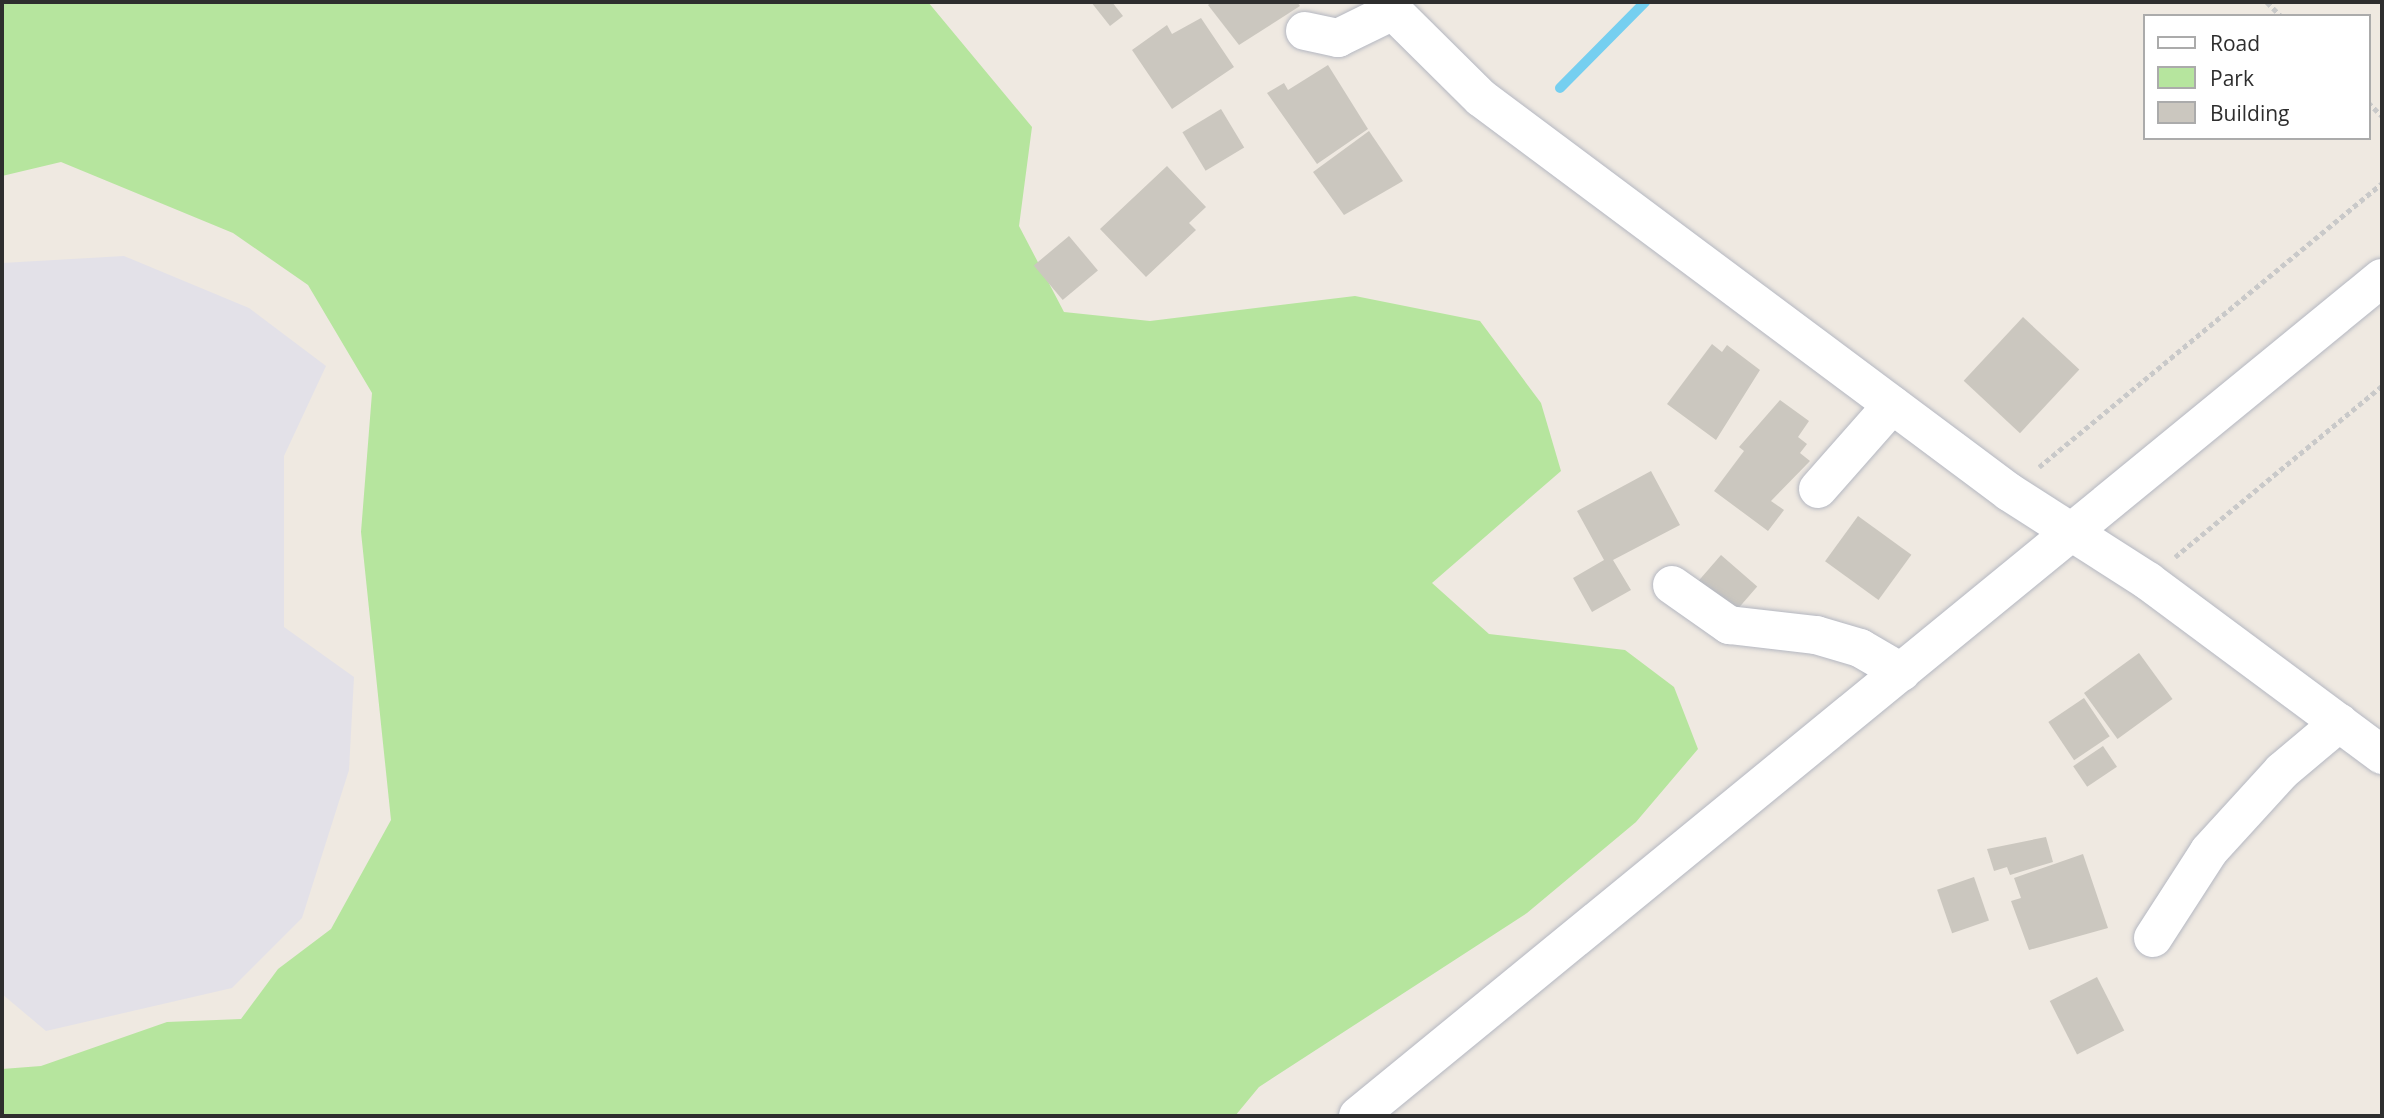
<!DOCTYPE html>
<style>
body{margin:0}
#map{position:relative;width:2384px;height:1118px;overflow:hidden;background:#efe9e1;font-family:"Open Sans",sans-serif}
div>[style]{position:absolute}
.industrial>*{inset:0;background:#e3e1e8}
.green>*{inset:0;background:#b6e59e}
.stream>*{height:10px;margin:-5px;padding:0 5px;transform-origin:5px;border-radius:5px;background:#75cff0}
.building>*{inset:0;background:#cbc7bf;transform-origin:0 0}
.path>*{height:4.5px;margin-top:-2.25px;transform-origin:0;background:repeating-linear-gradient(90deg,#c9c9c9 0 5px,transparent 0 8.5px)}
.roads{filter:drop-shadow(0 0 2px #b4b7c1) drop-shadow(0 0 2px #b4b7c1)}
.minor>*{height:38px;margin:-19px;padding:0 19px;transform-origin:19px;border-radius:19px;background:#fff}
span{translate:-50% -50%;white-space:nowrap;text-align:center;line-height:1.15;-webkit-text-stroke:6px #fff;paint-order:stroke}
.frame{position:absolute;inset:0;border:4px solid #2e2e2e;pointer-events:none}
.legend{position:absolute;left:2143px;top:14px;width:228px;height:126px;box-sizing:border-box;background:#fff;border:2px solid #ababab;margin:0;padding:9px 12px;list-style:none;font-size:21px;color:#2e2e2e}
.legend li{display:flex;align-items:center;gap:14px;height:35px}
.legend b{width:35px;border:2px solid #ababab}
</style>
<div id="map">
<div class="industrial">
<div style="clip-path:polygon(124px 256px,249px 308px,326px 366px,284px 456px,284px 627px,354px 677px,349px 770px,302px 918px,232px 988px,46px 1031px,2px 994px,2px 263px)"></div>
</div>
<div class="green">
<div style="clip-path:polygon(2px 2px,928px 2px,1032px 127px,1019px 226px,1064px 312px,1150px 321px,1355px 296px,1480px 321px,1541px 403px,1561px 471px,1432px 583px,1489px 634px,1625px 650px,1674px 687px,1698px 749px,1636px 822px,1527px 913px,1259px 1087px,1235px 1116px,2px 1116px,2px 1069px,41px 1066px,167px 1022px,241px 1019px,278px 969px,331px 929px,391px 820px,361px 532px,372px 393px,308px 285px,233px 233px,61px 162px,2px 176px)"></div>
</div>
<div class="stream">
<div style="left:1560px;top:88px;width:121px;rotate:-45.3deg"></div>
</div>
<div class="building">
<div style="clip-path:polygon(1091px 2px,1112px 2px,1123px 16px,1110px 26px)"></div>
<div style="clip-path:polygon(1212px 2px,1297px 2px,1300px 6px,1239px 45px,1208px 5px)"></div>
<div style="clip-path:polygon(1201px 18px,1234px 67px,1172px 109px,1132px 50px,1167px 25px,1172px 34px)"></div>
<div style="clip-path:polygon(1328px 65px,1368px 129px,1317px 164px,1267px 93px,1284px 83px,1288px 90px)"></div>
<div style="left:1221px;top:109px;width:45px;height:45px;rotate:59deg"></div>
<div style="clip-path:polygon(1369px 131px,1403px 181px,1344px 215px,1313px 172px)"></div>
<div style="clip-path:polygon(1167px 166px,1206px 207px,1189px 223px,1196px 230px,1146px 277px,1100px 229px)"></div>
<div style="left:1069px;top:236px;width:45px;height:46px;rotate:50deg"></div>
<div style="left:2023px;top:317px;width:77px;height:87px;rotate:43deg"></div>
<div style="clip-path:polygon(1712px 344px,1722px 352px,1727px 345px,1760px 370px,1716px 440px,1667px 404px)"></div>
<div style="clip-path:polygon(1780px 400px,1809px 421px,1798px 437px,1807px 444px,1800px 453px,1810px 461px,1771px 501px,1784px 510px,1768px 531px,1714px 491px,1744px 451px,1739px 447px)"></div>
<div style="clip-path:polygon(1651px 471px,1680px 525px,1613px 560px,1631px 590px,1592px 612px,1573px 578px,1604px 560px,1577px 511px)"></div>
<div style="left:1858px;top:516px;width:66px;height:56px;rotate:36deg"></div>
<div style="left:1721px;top:555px;width:48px;height:39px;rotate:41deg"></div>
<div style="left:2139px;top:653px;width:57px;height:68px;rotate:54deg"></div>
<div style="left:2084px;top:698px;width:46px;height:43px;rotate:56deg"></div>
<div style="left:2103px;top:746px;width:25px;height:36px;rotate:56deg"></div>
<div style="clip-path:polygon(2046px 837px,2053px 862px,2010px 875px,2007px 867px,1994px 871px,1987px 849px)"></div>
<div style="clip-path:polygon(2083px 854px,2108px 928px,2029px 950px,2011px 901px,2021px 898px,2014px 878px)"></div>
<div style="left:1974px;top:877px;width:46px;height:39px;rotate:71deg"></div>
<div style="left:2097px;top:977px;width:60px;height:53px;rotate:63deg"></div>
</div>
<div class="path">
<div style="left:2267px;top:2px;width:20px;rotate:45deg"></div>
<div style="left:2368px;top:102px;width:20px;rotate:45deg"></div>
<div style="left:2039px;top:467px;width:445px;rotate:-39.6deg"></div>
<div style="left:2175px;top:557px;width:268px;rotate:-39.6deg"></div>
</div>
<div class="roads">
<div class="minor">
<div style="left:1384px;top:2px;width:136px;rotate:44.7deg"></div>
<div style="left:1481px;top:98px;width:659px;rotate:36.73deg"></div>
<div style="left:2009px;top:492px;width:165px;rotate:32.6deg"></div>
<div style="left:2148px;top:581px;width:292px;rotate:36.6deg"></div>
<div style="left:1305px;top:31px;width:34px;rotate:12deg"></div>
<div style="left:1338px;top:38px;width:61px;rotate:-26.1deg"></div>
<div style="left:1818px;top:489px;width:112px;rotate:-48.6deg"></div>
<div style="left:1672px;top:585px;width:70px;rotate:35.1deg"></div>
<div style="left:1729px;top:625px;width:88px;rotate:6.6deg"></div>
<div style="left:1816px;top:635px;width:46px;rotate:16.5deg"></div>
<div style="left:1860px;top:648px;width:48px;rotate:30.3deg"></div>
<div style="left:2153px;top:938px;width:103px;rotate:-57.2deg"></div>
<div style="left:2209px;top:851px;width:108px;rotate:-47.6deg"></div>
<div style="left:2282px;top:771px;width:75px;rotate:-40.1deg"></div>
<div style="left:1358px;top:1116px;width:1323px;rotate:-39.3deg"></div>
</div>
</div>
<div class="frame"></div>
<ul class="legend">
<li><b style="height:9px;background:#fff"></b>Road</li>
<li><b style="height:19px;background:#b6e59e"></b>Park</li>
<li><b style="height:19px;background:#cbc7bf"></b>Building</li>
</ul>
</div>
